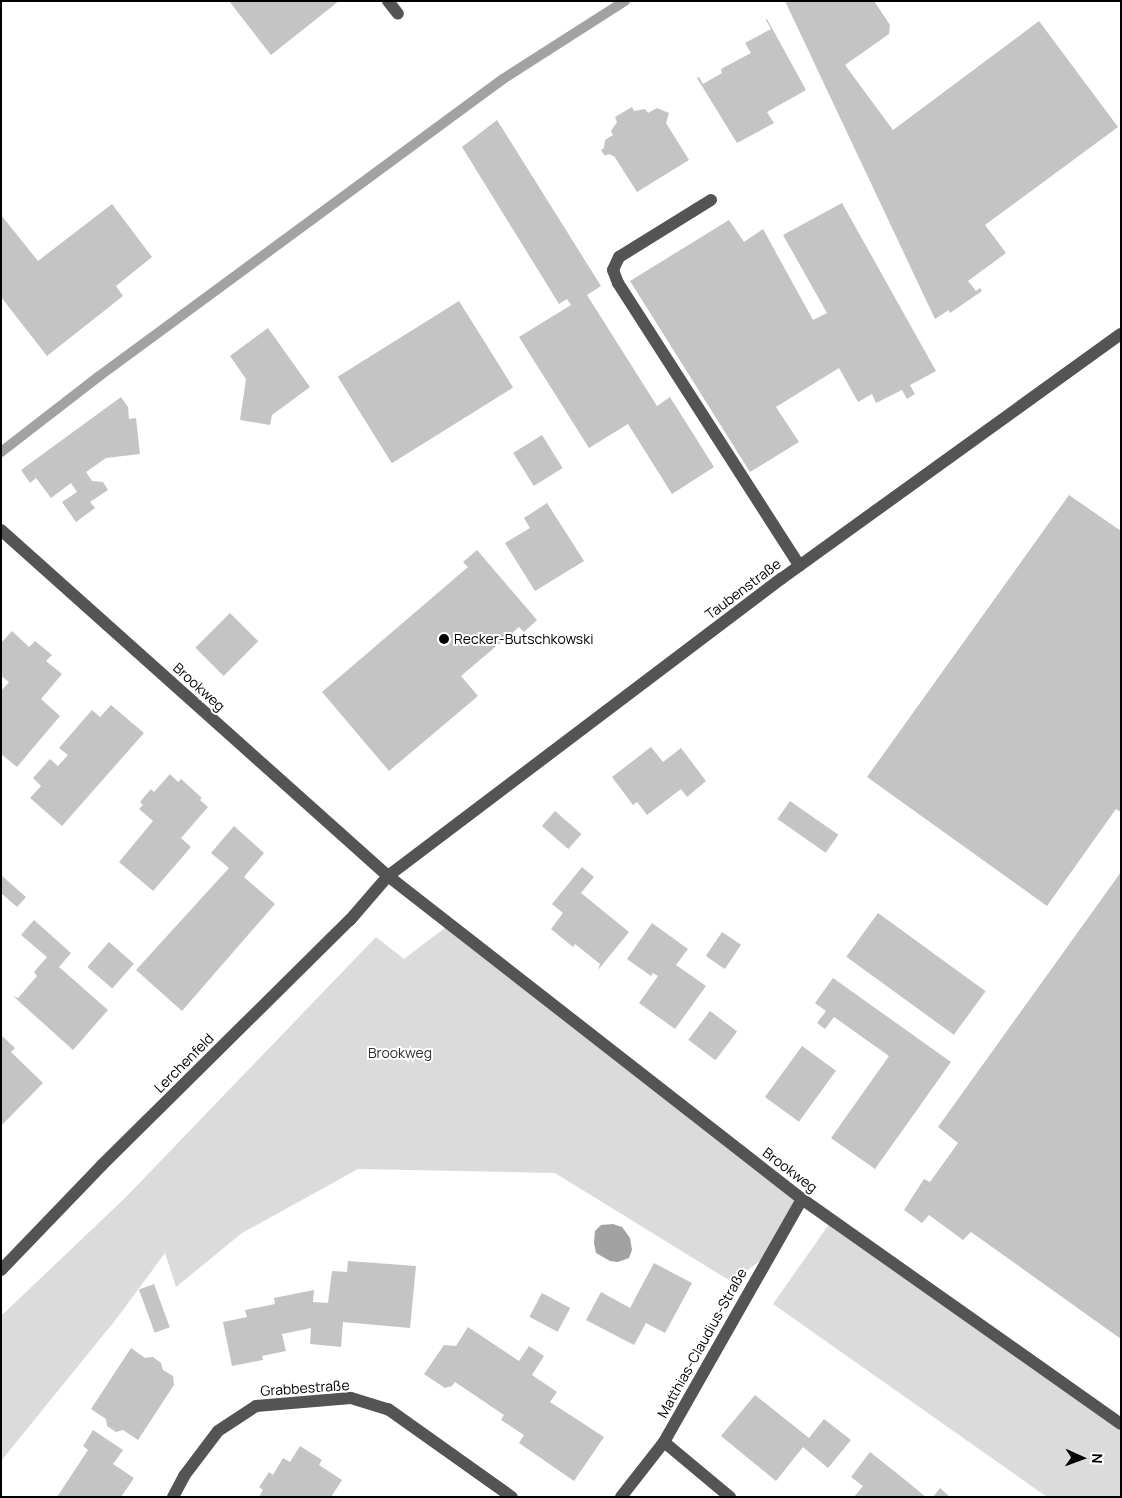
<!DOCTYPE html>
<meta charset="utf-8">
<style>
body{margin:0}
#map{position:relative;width:1122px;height:1498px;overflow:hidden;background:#fff;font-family:Manrope,sans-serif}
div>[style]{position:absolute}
.green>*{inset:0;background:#dbdbdb}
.water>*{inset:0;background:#a2a2a2}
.stream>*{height:10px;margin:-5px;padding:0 5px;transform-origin:5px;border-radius:5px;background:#a2a2a2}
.building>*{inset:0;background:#c4c4c4;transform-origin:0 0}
.minor>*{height:12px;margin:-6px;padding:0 6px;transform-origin:6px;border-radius:6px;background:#545454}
.dots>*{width:14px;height:14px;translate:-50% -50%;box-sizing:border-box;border:2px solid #fff;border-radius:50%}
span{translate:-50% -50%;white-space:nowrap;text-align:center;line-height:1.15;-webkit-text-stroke:4px #fff;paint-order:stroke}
.street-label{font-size:14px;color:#000}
.poi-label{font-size:14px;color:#000}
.left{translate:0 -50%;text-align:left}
.park-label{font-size:14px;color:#323232}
.frame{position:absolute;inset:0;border:2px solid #000;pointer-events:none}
.north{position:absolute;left:1057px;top:1433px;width:50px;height:50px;-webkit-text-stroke:4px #fff;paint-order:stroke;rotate:92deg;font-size:14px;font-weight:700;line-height:20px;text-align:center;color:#000}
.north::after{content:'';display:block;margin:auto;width:18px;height:22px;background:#000;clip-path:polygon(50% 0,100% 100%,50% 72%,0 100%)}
</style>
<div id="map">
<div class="green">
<div style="clip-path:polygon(450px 924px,802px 1199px,769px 1254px,732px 1282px,555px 1173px,358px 1169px,242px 1233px,176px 1287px,165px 1253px,117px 1318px,1px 1461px,1px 1316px,126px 1197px,376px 937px,404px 959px)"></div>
<div style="clip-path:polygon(832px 1220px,1121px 1424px,1121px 1497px,1047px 1497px,773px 1304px)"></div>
</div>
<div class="water">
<div style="clip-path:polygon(613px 1224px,622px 1227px,630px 1238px,632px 1250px,629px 1258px,618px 1262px,610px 1261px,596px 1253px,594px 1243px,595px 1231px,601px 1225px)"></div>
</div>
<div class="stream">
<div style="left:1px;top:452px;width:123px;rotate:-37.7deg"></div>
<div style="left:98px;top:377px;width:503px;rotate:-36.35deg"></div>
<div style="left:503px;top:79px;width:145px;rotate:-32.6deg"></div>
</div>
<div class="building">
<div style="clip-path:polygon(229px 1px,339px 1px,271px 55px)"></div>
<div style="clip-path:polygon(785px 1px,874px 1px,890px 25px,889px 34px,845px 65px,893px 130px,1039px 21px,1118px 127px,985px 225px,1006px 253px,968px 281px,976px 291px,980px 288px,982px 291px,950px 313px,949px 310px,935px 319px)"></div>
<div style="clip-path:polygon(767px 19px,806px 90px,767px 112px,774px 123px,737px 143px,697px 78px,699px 77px,703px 84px,722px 73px,721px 69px,751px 53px,745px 43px,771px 29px,766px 20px)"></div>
<div style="clip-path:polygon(632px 107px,634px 111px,645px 109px,648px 113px,657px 108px,669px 113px,666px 123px,689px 160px,637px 192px,614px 156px,608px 154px,605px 156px,601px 150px,604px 148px,605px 140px,613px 135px,611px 131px,617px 122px,615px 117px)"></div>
<div style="clip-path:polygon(497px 120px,601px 286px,587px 295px,657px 406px,670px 397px,714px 467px,672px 494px,628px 424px,589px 448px,519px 337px,571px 305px,567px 299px,559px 304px,462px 147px)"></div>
<div style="clip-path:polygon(842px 203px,936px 371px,910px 385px,915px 394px,907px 399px,902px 390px,876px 403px,872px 394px,858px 402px,839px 368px,776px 407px,799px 442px,750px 472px,630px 281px,729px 220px,744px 242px,763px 229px,813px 320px,827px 313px,783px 235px)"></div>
<div style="clip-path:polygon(112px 204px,152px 257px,116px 286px,123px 296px,47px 356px,1px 297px,1px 215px,38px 261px)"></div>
<div style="left:459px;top:301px;width:102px;height:143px;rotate:58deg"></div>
<div style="clip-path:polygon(268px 328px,310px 387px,272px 415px,270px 425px,240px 420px,246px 379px,230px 356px)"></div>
<div style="clip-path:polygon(121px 397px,128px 407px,129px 419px,136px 418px,140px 454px,106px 458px,86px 472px,92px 481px,103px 482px,108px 490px,90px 502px,95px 508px,76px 522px,62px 502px,77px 492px,71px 483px,51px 498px,36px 478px,30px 483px,21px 470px)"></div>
<div style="left:542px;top:435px;width:39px;height:34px;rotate:58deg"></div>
<div style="clip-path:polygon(1069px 495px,1121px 531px,1121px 812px,1116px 809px,1047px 906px,867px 777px)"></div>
<div style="clip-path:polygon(547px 503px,584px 561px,535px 591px,505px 543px,530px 528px,524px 518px)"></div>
<div style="clip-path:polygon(477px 550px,537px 620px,524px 632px,519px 627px,461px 676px,478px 696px,389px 771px,322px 692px,468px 567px,463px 562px)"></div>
<div style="left:230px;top:613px;width:40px;height:49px;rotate:45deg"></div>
<div style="clip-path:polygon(12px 631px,29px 647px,35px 641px,52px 655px,46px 661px,62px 674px,41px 699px,60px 716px,17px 767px,1px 754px,1px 691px,9px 682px,1px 676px,1px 643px)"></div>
<div style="clip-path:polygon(111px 705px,144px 733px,62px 826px,30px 798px,41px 786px,33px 778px,50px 759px,58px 766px,68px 755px,59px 748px,92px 710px,100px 717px)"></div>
<div style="clip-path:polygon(651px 747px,663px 762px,681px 748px,706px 781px,687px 797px,681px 789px,647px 815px,637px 802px,633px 805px,612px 777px)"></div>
<div style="clip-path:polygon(170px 774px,178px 782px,181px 779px,202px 798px,200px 800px,208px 807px,181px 838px,191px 847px,153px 891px,119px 862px,153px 821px,139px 809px,143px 805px,140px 802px,151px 789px,154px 792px)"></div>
<div style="left:790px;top:801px;width:59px;height:22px;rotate:35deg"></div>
<div style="left:555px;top:811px;width:35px;height:20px;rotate:41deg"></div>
<div style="clip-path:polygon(234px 826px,264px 853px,244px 877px,275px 904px,182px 1011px,136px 970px,229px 868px,211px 853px)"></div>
<div style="clip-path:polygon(582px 867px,594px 877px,581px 893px,629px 932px,598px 970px,600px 964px,575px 944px,573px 947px,551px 929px,563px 913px,552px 904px)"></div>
<div style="clip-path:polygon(1121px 872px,1121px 1339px,971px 1232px,963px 1240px,929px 1215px,922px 1223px,904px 1210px,924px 1179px,930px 1182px,958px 1143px,938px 1127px)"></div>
<div style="clip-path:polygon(1px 875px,26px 897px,17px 907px,1px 893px)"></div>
<div style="left:878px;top:913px;width:133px;height:54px;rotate:36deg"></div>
<div style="clip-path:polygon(34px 920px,71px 953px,59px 967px,108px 1010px,73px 1050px,13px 996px,18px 998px,37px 976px,34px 972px,47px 957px,21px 935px)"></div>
<div style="clip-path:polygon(652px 923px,688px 949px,676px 965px,706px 986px,675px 1029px,639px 1003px,658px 976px,653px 973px,651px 976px,627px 959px)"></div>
<div style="left:722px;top:932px;width:23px;height:29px;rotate:34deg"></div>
<div style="left:109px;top:942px;width:33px;height:33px;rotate:41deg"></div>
<div style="clip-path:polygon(833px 978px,951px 1062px,875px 1169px,831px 1138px,889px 1056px,834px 1017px,825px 1029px,817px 1023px,826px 1011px,815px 1003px)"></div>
<div style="left:710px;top:1011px;width:34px;height:36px;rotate:37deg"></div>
<div style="clip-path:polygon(1px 1035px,15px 1048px,11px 1052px,43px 1083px,1px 1126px)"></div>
<div style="left:802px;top:1046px;width:42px;height:63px;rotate:36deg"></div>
<div style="clip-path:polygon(348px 1261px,416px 1266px,410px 1328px,343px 1322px,341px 1347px,310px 1344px,311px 1328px,282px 1334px,286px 1351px,262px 1356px,263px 1360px,232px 1366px,223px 1322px,247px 1317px,245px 1310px,275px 1304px,274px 1298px,314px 1290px,313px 1302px,328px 1303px,332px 1271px,347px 1272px)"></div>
<div style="clip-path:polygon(654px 1263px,692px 1283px,665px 1333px,646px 1323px,634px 1345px,586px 1320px,601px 1292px,630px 1308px)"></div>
<div style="left:154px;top:1284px;width:46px;height:16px;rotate:70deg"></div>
<div style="left:542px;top:1293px;width:32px;height:27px;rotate:28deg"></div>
<div style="clip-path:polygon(468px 1327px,519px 1361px,529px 1346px,544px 1356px,532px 1375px,557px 1392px,550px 1402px,604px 1437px,574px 1481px,519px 1443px,524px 1435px,501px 1420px,504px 1415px,455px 1382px,452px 1386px,445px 1388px,424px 1374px,444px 1345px,456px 1346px)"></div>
<div style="clip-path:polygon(131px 1348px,145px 1358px,153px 1357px,161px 1363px,163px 1370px,173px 1376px,174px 1385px,138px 1440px,123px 1430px,116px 1432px,107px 1426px,106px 1419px,91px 1409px)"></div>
<div style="clip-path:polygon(755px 1395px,809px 1438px,824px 1419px,851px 1440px,828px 1468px,803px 1447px,776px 1481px,721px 1436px)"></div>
<div style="clip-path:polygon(93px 1430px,123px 1450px,113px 1464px,134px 1478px,121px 1497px,57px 1497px,88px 1450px,83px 1446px)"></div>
<div style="clip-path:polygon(300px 1446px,322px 1460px,319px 1465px,342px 1480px,331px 1497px,259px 1497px,263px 1490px,259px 1487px,269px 1472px,273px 1475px,283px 1458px,290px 1462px)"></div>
<div style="clip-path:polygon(870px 1452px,899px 1475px,926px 1497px,854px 1497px,863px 1486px,851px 1477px)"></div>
<div style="clip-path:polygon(940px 1488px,950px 1497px,933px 1497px)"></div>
</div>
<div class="minor">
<div style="left:388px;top:1px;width:16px;rotate:52deg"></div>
<div style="left:711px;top:200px;width:108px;rotate:148.2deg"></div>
<div style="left:619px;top:257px;width:14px;rotate:115deg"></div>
<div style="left:613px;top:270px;width:14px;rotate:69deg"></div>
<div style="left:618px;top:283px;width:336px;rotate:57.3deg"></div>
<div style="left:1px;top:530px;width:519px;rotate:41.8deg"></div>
<div style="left:388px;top:876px;width:525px;rotate:37.96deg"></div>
<div style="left:802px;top:1199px;width:390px;rotate:35.2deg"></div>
<div style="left:1px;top:1270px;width:146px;rotate:-46.1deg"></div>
<div style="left:102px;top:1165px;width:349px;rotate:-44.7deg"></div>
<div style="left:350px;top:920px;width:58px;rotate:-49.2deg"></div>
<div style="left:388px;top:876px;width:493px;rotate:-37.1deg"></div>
<div style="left:781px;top:579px;width:419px;rotate:-35.8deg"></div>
<div style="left:664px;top:1442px;width:86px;rotate:39.8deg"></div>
<div style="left:173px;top:1497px;width:24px;rotate:-62deg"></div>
<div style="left:184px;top:1476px;width:56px;rotate:-52.9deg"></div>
<div style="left:218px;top:1431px;width:45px;rotate:-33.3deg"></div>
<div style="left:256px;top:1406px;width:95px;rotate:-4.8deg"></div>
<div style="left:351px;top:1398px;width:39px;rotate:17deg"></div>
<div style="left:388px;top:1409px;width:152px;rotate:35.4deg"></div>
<div style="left:621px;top:1497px;width:70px;rotate:-52deg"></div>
<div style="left:664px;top:1442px;width:279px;rotate:-60.4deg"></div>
</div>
<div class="dots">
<div style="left:444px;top:639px;background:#000"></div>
</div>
<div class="street-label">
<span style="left:743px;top:589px;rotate:-37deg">Taubenstraße</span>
<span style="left:199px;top:687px;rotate:42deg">Brookweg</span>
<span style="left:184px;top:1063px;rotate:-45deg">Lerchenfeld</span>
<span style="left:790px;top:1170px;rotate:37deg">Brookweg</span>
<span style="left:702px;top:1343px;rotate:-61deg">Matthias-Claudius-Straße</span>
<span style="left:305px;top:1388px;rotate:-4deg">Grabbestraße</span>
</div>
<div class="poi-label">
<span class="left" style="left:454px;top:639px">Recker-Butschkowski</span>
</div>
<div class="park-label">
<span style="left:400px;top:1053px">Brookweg</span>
</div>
<div class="frame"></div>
<div class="north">N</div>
</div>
